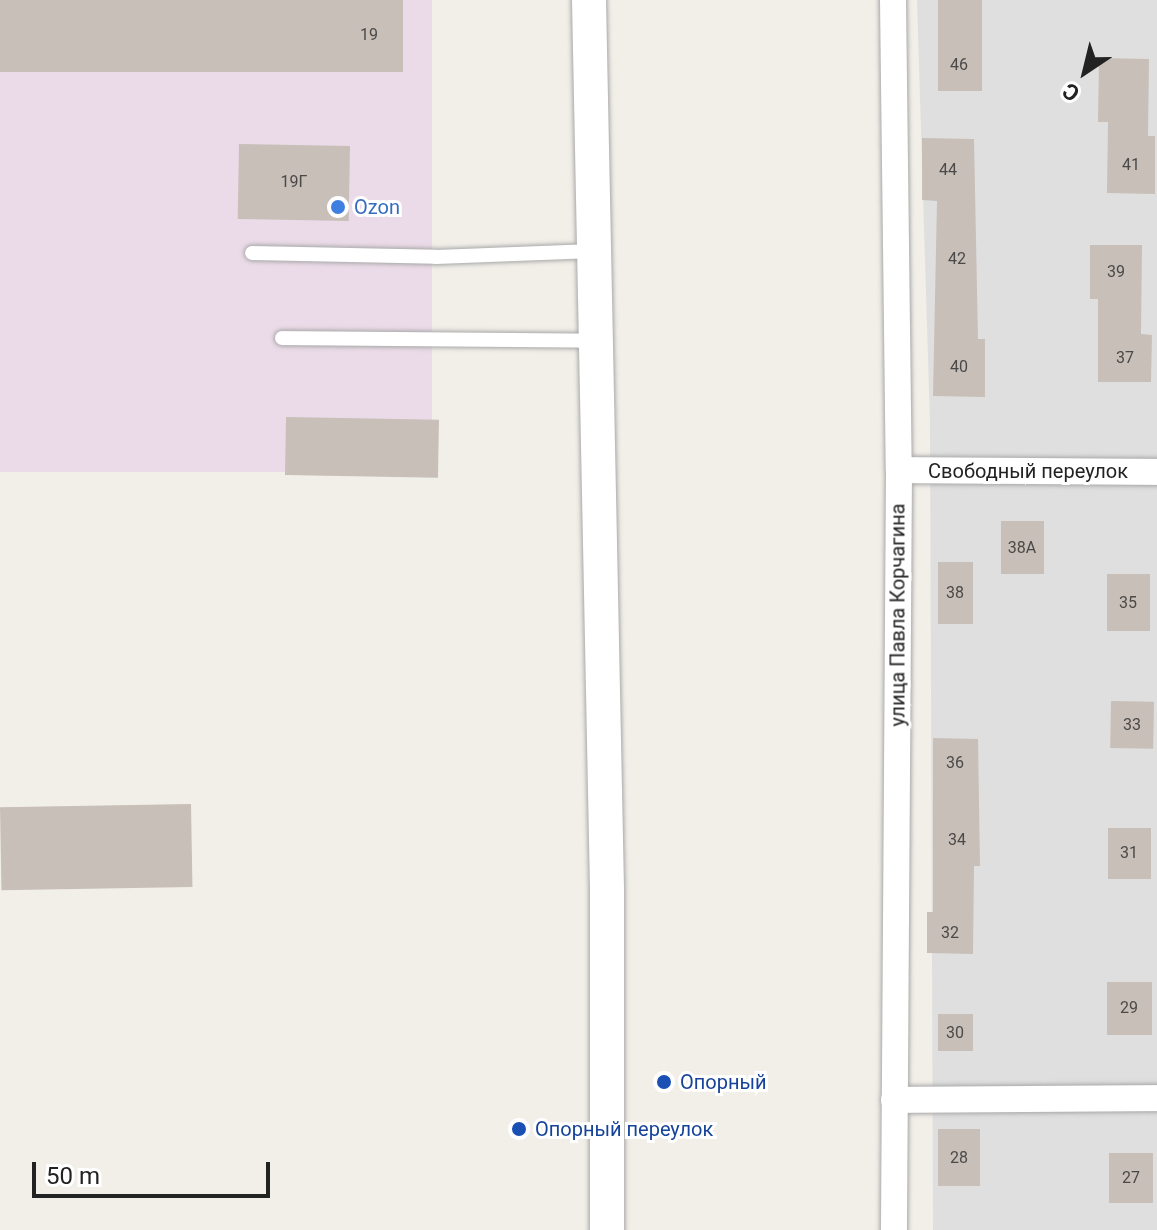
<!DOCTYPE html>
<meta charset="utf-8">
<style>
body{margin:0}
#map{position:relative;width:1157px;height:1230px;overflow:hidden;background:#f2efe9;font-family:Roboto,sans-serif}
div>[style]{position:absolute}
.residential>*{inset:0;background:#e0dfdf}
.industrial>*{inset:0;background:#ebdbe8;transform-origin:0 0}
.building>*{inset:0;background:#c7bfb8;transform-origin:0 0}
.roads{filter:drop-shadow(0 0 2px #a9a9a9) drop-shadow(0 0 2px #a9a9a9)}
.service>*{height:14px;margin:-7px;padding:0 7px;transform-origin:7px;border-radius:7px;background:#fff}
.minor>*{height:26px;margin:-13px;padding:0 13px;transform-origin:13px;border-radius:13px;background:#fff}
.tertiary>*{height:34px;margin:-17px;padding:0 17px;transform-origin:17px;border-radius:17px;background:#fff}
.dots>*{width:22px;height:22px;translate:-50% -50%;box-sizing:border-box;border:4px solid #fff;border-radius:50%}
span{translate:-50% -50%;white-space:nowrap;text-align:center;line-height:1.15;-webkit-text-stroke:6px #fff;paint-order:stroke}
.number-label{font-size:16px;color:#4b4948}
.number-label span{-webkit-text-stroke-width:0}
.shop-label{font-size:20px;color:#366cbe}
.left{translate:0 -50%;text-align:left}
.street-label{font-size:20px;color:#222}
.transit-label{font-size:20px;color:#164399}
.north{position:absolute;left:1045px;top:32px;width:80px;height:80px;-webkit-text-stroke:6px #fff;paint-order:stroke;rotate:215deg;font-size:22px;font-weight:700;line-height:32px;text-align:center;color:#222}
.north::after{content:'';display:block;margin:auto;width:28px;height:36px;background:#222;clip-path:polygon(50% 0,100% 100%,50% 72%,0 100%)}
.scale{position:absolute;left:32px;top:1162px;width:238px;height:36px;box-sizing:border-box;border:4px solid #222;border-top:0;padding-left:10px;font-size:24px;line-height:28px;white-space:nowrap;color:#222;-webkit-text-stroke:6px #fff;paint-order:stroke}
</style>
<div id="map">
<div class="residential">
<div style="clip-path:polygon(917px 0,1157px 0,1157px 1230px,933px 1230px,930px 423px)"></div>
</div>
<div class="industrial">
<div style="left:0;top:0;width:432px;height:472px"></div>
</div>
<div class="building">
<div style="left:0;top:0;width:403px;height:72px"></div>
<div style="left:938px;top:0;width:44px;height:91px"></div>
<div style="clip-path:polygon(1099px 58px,1149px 59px,1148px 136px,1155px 136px,1155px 194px,1107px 193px,1108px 122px,1098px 122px)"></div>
<div style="clip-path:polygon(922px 138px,974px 139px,978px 339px,985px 339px,985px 397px,933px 396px,937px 201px,922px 200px)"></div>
<div style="left:239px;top:144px;width:111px;height:75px;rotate:1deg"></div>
<div style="clip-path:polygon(1090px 245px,1142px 245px,1141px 334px,1152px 335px,1151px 382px,1098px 382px,1098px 299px,1090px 299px)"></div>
<div style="left:286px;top:417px;width:153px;height:58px;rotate:1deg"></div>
<div style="left:1001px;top:521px;width:43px;height:53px"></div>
<div style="left:938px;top:562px;width:35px;height:62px"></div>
<div style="left:1107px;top:574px;width:43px;height:57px"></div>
<div style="left:1111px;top:701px;width:43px;height:47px;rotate:1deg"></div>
<div style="clip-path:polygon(933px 738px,978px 739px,980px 866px,974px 866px,973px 954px,927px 953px,927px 912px,933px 912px)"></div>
<div style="left:191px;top:804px;width:83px;height:191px;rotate:89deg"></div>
<div style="left:1108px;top:828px;width:43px;height:51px"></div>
<div style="left:1107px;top:982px;width:45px;height:53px"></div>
<div style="left:938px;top:1014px;width:35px;height:37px"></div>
<div style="left:938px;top:1129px;width:42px;height:57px"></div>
<div style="left:1109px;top:1153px;width:44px;height:50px"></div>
</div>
<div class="roads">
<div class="service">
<div style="left:252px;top:253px;width:184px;rotate:1.2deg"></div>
<div style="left:436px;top:257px;width:158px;rotate:-2.2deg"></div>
<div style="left:282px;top:338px;width:314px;rotate:0.5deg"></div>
</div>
<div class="minor">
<div style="left:893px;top:0;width:470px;rotate:89.3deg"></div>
<div style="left:899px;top:470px;width:760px;rotate:90.38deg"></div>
<div style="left:899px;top:470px;width:258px;rotate:0.4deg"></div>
<div style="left:894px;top:1100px;width:263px;rotate:-0.4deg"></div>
</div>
<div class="tertiary">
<div style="left:589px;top:0;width:890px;rotate:88.84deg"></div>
<div style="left:607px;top:890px;width:340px;rotate:90deg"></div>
</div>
</div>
<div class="dots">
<div style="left:338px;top:207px;background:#3f7fe0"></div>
<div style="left:664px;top:1082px;background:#1a4fb4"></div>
<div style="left:519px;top:1129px;background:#1a4fb4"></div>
</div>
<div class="number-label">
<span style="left:369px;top:35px">19</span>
<span style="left:959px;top:65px">46</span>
<span style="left:1131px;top:165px">41</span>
<span style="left:948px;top:170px">44</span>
<span style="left:294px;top:182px">19Г</span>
<span style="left:957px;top:259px">42</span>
<span style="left:1116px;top:272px">39</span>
<span style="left:1125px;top:358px">37</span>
<span style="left:959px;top:367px">40</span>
<span style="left:1022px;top:548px">38А</span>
<span style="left:955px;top:593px">38</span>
<span style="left:1128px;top:603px">35</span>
<span style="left:1132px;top:725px">33</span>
<span style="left:955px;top:763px">36</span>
<span style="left:957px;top:840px">34</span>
<span style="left:1129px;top:853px">31</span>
<span style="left:950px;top:933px">32</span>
<span style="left:1129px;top:1008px">29</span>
<span style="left:955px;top:1033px">30</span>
<span style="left:959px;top:1158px">28</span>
<span style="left:1131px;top:1178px">27</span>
</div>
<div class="shop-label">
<span class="left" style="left:354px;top:207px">Ozon</span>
</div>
<div class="street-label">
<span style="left:1028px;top:471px">Свободный переулок</span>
<span style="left:898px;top:615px;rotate:-90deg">улица Павла Корчагина</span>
</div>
<div class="transit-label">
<span class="left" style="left:680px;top:1082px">Опорный</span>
<span class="left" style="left:535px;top:1129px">Опорный переулок</span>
</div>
<div class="north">С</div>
<div class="scale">50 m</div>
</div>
